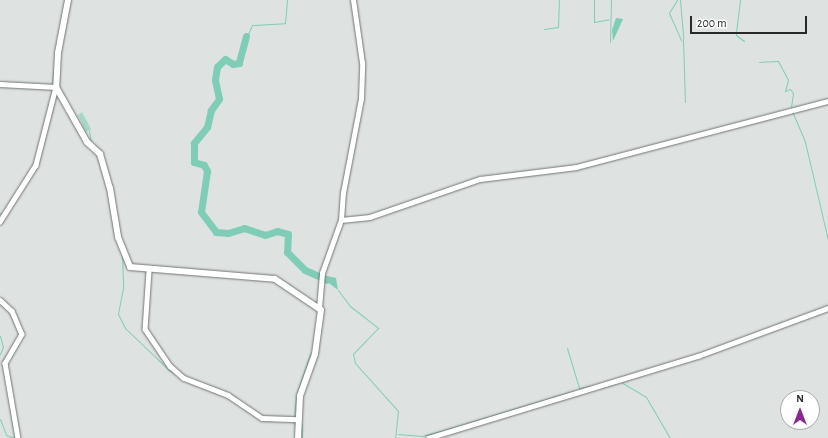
<!DOCTYPE html>
<style>
body{margin:0}
#map{position:relative;width:828px;height:438px;overflow:hidden;background:#dee2e1;font-family:"Alegreya Sans",sans-serif}
div>[style]{position:absolute}
.green>*{inset:0;background:#a6d8c9}
.water>*{inset:0;background:#80cdb7}
.stream>*{height:1px;margin:-0.5px;padding:0 0.5px;transform-origin:0.5px;border-radius:0.5px;background:#80cdb7}
.river>*{height:7px;margin:-3.5px;padding:0 3.5px;transform-origin:3.5px;border-radius:3.5px;background:#80cdb7}
.roads{filter:drop-shadow(0 0 1px #717473) drop-shadow(0 0 1px #717473)}
.minor>*{height:4.5px;margin:-2.25px;padding:0 2.25px;transform-origin:2.25px;border-radius:2.25px;background:#fff}
.secondary>*{height:6px;margin:-3px;padding:0 3px;transform-origin:3px;border-radius:3px;background:#fff}
span{translate:-50% -50%;white-space:nowrap;text-align:center;line-height:1.15;-webkit-text-stroke:3.5px #fff;paint-order:stroke}
.north{position:absolute;left:780px;top:390px;width:40px;height:40px;box-sizing:border-box;background:#fff;border:1px solid #a9a9a9;border-radius:50%;rotate:0deg;font-size:11px;font-weight:700;line-height:16px;text-align:center;color:#272928}
.north::after{content:'';display:block;margin:auto;width:14px;height:18px;background:#872790;clip-path:polygon(50% 0,100% 100%,50% 72%,0 100%)}
.scale{position:absolute;left:690px;top:16px;width:117px;height:18px;box-sizing:border-box;border:2px solid #272928;border-top:0;padding-left:5px;font-size:12px;line-height:14px;white-space:nowrap;color:#272928;-webkit-text-stroke:3px #fff;paint-order:stroke}
</style>
<div id="map">
<div class="green">
<div style="clip-path:polygon(82px 112px,91px 129px,86px 132px,78px 115px)"></div>
</div>
<div class="water">
<div style="clip-path:polygon(616px 18px,623px 19px,613px 41px,612px 30px)"></div>
<div style="clip-path:polygon(327px 276px,336px 278px,338px 290px,330px 284px)"></div>
</div>
<div class="stream">
<div style="left:594px;top:0;width:22px;rotate:90deg"></div>
<div style="left:594px;top:22px;width:15px;rotate:-11deg"></div>
<div style="left:677px;top:0;width:15px;rotate:122deg"></div>
<div style="left:669px;top:13px;width:30px;rotate:66deg"></div>
<div style="left:680px;top:0;width:38px;rotate:85deg"></div>
<div style="left:740px;top:0;width:35px;rotate:97deg"></div>
<div style="left:736px;top:35px;width:10px;rotate:37deg"></div>
<div style="left:64px;top:5px;width:5px;rotate:-79deg"></div>
<div style="left:544px;top:29px;width:14px;rotate:-8deg"></div>
<div style="left:558px;top:27px;width:27px;rotate:-88deg"></div>
<div style="left:248px;top:34px;width:10px;rotate:-66deg"></div>
<div style="left:252px;top:25px;width:33px;rotate:-3deg"></div>
<div style="left:285px;top:23px;width:23px;rotate:-85deg"></div>
<div style="left:683px;top:39px;width:63px;rotate:88.2deg"></div>
<div style="left:610px;top:42px;width:42px;rotate:-88.6deg"></div>
<div style="left:759px;top:62px;width:19px;rotate:-3deg"></div>
<div style="left:778px;top:61px;width:21px;rotate:62deg"></div>
<div style="left:788px;top:80px;width:11px;rotate:105deg"></div>
<div style="left:785px;top:91px;width:5px;rotate:-22deg"></div>
<div style="left:790px;top:89px;width:5px;rotate:53deg"></div>
<div style="left:793px;top:93px;width:15px;rotate:98deg"></div>
<div style="left:52px;top:84px;width:24px;rotate:-83deg"></div>
<div style="left:51px;top:100px;width:10px;rotate:-84deg"></div>
<div style="left:792px;top:111px;width:34px;rotate:67deg"></div>
<div style="left:805px;top:142px;width:101px;rotate:76.8deg"></div>
<div style="left:89px;top:130px;width:12px;rotate:81deg"></div>
<div style="left:32px;top:167px;width:9px;rotate:-69deg"></div>
<div style="left:0;top:213px;width:3px;rotate:18deg"></div>
<div style="left:112px;top:221px;width:13px;rotate:81deg"></div>
<div style="left:122px;top:254px;width:34px;rotate:88deg"></div>
<div style="left:123px;top:288px;width:26px;rotate:101deg"></div>
<div style="left:118px;top:314px;width:16px;rotate:63deg"></div>
<div style="left:125px;top:328px;width:62px;rotate:43.7deg"></div>
<div style="left:170px;top:371px;width:26px;rotate:29deg"></div>
<div style="left:338px;top:290px;width:20px;rotate:53deg"></div>
<div style="left:350px;top:306px;width:36px;rotate:38deg"></div>
<div style="left:378px;top:328px;width:36px;rotate:134deg"></div>
<div style="left:353px;top:354px;width:9px;rotate:77deg"></div>
<div style="left:355px;top:363px;width:64px;rotate:48.1deg"></div>
<div style="left:398px;top:411px;width:27px;rotate:96deg"></div>
<div style="left:0;top:336px;width:11px;rotate:75deg"></div>
<div style="left:3px;top:347px;width:8px;rotate:113deg"></div>
<div style="left:567px;top:348px;width:42px;rotate:73.3deg"></div>
<div style="left:579px;top:388px;width:17px;rotate:-10deg"></div>
<div style="left:601px;top:388px;width:21px;rotate:-17deg"></div>
<div style="left:621px;top:382px;width:29px;rotate:31deg"></div>
<div style="left:646px;top:397px;width:48px;rotate:59.7deg"></div>
<div style="left:213px;top:392px;width:10px;rotate:17deg"></div>
<div style="left:254px;top:415px;width:9px;rotate:36deg"></div>
<div style="left:261px;top:420px;width:14px;rotate:4deg"></div>
<div style="left:294px;top:416px;width:20px;rotate:-84deg"></div>
<div style="left:296px;top:396px;width:44px;rotate:-71.6deg"></div>
<div style="left:0;top:419px;width:17px;rotate:69deg"></div>
<div style="left:6px;top:435px;width:10px;rotate:17deg"></div>
<div style="left:293px;top:421px;width:3px;rotate:72deg"></div>
<div style="left:302px;top:424px;width:14px;rotate:90deg"></div>
<div style="left:398px;top:434px;width:24px;rotate:5deg"></div>
<div style="left:422px;top:436px;width:20px;rotate:-15deg"></div>
<div style="left:441px;top:431px;width:138px;rotate:-16.9deg"></div>
</div>
<div class="river">
<div style="left:246px;top:36px;width:28px;rotate:105deg"></div>
<div style="left:239px;top:63px;width:6px;rotate:171deg"></div>
<div style="left:233px;top:64px;width:9px;rotate:-148deg"></div>
<div style="left:225px;top:59px;width:11px;rotate:135deg"></div>
<div style="left:217px;top:67px;width:13px;rotate:99deg"></div>
<div style="left:215px;top:80px;width:19px;rotate:78deg"></div>
<div style="left:219px;top:99px;width:14px;rotate:126deg"></div>
<div style="left:211px;top:110px;width:17px;rotate:103deg"></div>
<div style="left:207px;top:127px;width:21px;rotate:129deg"></div>
<div style="left:194px;top:143px;width:19px;rotate:90deg"></div>
<div style="left:194px;top:162px;width:10px;rotate:17deg"></div>
<div style="left:204px;top:165px;width:7px;rotate:63deg"></div>
<div style="left:207px;top:171px;width:41px;rotate:98.3deg"></div>
<div style="left:201px;top:212px;width:25px;rotate:53deg"></div>
<div style="left:216px;top:232px;width:12px;rotate:5deg"></div>
<div style="left:228px;top:233px;width:17px;rotate:-17deg"></div>
<div style="left:244px;top:228px;width:22px;rotate:18deg"></div>
<div style="left:265px;top:235px;width:13px;rotate:-18deg"></div>
<div style="left:277px;top:231px;width:11px;rotate:15deg"></div>
<div style="left:288px;top:234px;width:18px;rotate:93deg"></div>
<div style="left:287px;top:252px;width:25px;rotate:45deg"></div>
<div style="left:305px;top:270px;width:24px;rotate:24deg"></div>
</div>
<div class="roads">
<div class="minor">
<div style="left:0;top:84px;width:56px;rotate:3.1deg"></div>
<div style="left:56px;top:87px;width:81px;rotate:104.4deg"></div>
<div style="left:36px;top:165px;width:67px;rotate:122.3deg"></div>
<div style="left:341px;top:220px;width:29px;rotate:-6deg"></div>
<div style="left:370px;top:217px;width:116px;rotate:-19.1deg"></div>
<div style="left:480px;top:179px;width:97px;rotate:-7.1deg"></div>
<div style="left:576px;top:167px;width:260px;rotate:-14.7deg"></div>
<div style="left:149px;top:271px;width:58px;rotate:93.9deg"></div>
<div style="left:145px;top:329px;width:45px;rotate:56deg"></div>
<div style="left:170px;top:366px;width:18px;rotate:41deg"></div>
<div style="left:184px;top:378px;width:47px;rotate:21.1deg"></div>
<div style="left:228px;top:395px;width:41px;rotate:34.1deg"></div>
<div style="left:262px;top:418px;width:35px;rotate:2deg"></div>
<div style="left:0;top:300px;width:16px;rotate:43deg"></div>
<div style="left:12px;top:311px;width:25px;rotate:67deg"></div>
<div style="left:22px;top:334px;width:34px;rotate:120deg"></div>
<div style="left:5px;top:363px;width:76px;rotate:80.2deg"></div>
<div style="left:319px;top:308px;width:35px;rotate:-85deg"></div>
<div style="left:322px;top:273px;width:56px;rotate:-70.3deg"></div>
<div style="left:341px;top:220px;width:27px;rotate:-86deg"></div>
<div style="left:343px;top:193px;width:96px;rotate:-79.2deg"></div>
<div style="left:361px;top:99px;width:36px;rotate:-88deg"></div>
<div style="left:362px;top:63px;width:64px;rotate:-98.1deg"></div>
<div style="left:428px;top:438px;width:282px;rotate:-16.9deg"></div>
<div style="left:698px;top:356px;width:139px;rotate:-20.3deg"></div>
</div>
<div class="secondary">
<div style="left:68px;top:0;width:54px;rotate:100.7deg"></div>
<div style="left:58px;top:53px;width:34px;rotate:93deg"></div>
<div style="left:56px;top:87px;width:63px;rotate:60.6deg"></div>
<div style="left:87px;top:142px;width:18px;rotate:43deg"></div>
<div style="left:100px;top:154px;width:35px;rotate:74deg"></div>
<div style="left:110px;top:188px;width:50px;rotate:80.7deg"></div>
<div style="left:118px;top:237px;width:32px;rotate:68deg"></div>
<div style="left:130px;top:267px;width:145px;rotate:4.7deg"></div>
<div style="left:275px;top:279px;width:55px;rotate:34deg"></div>
<div style="left:321px;top:310px;width:44px;rotate:97.8deg"></div>
<div style="left:315px;top:354px;width:45px;rotate:109.7deg"></div>
<div style="left:300px;top:396px;width:42px;rotate:92.7deg"></div>
</div>
</div>
<div class="north">N</div>
<div class="scale">200 m</div>
</div>
